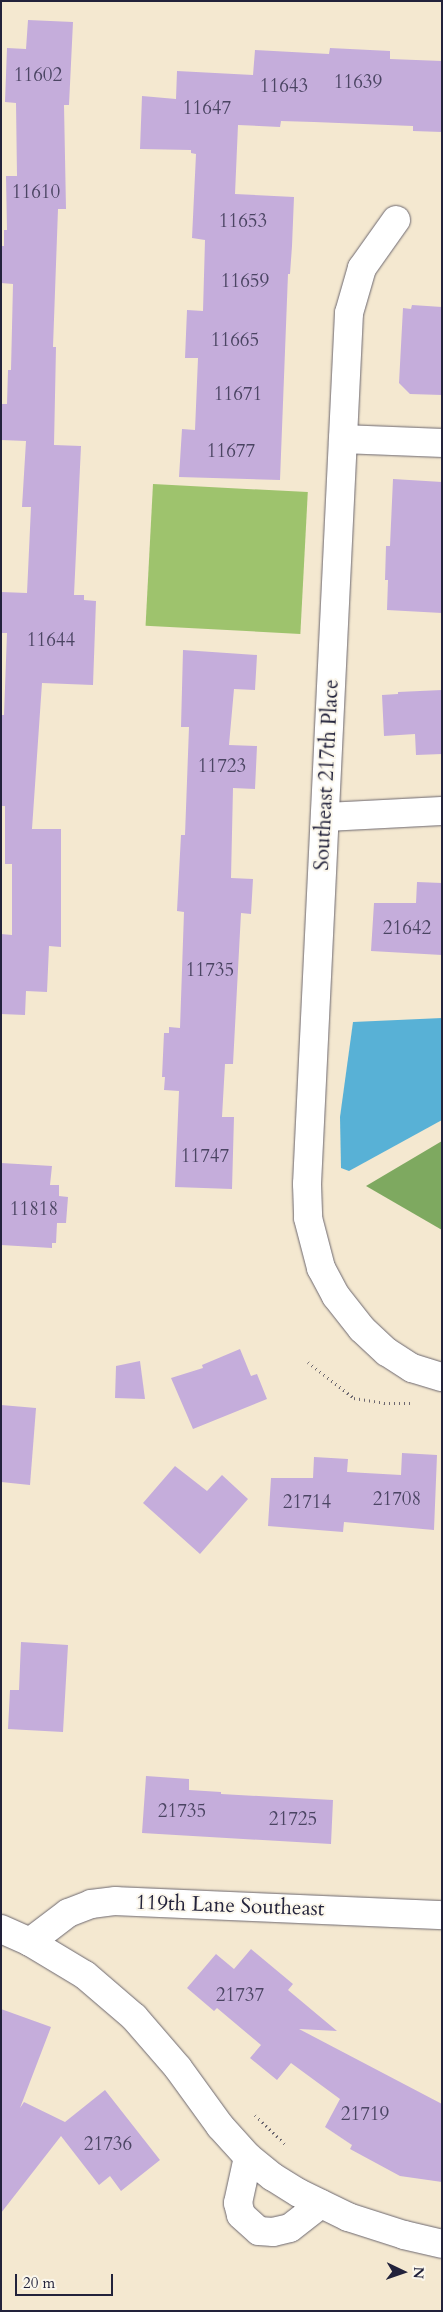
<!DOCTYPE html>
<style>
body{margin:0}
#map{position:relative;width:443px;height:2312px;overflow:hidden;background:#f4e8d0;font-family:Cardo,serif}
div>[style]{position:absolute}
.green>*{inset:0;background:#9ec36d;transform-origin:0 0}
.forest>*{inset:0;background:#7ea960}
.water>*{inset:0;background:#58b1d6}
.building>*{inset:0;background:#c5addb}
.path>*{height:3px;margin-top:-1.5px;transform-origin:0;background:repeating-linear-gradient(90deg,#6c676f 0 1px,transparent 0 5px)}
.roads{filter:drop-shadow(0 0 1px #6c676f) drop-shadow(0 0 1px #6c676f)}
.minor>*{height:28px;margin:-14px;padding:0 14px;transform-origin:14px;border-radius:14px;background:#fff}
span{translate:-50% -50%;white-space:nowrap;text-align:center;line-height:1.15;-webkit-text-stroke:4px #fbf7ec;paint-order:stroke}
.number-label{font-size:19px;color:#4b4563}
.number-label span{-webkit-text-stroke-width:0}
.street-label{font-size:21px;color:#22223b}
.frame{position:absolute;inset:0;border:2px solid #22223b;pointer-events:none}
.north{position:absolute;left:378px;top:2247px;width:50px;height:50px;-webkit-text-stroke:4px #fbf7ec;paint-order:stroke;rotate:93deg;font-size:14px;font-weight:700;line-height:20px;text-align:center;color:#22223b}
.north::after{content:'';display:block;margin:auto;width:18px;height:22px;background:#22223b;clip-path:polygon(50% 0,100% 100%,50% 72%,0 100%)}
.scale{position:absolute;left:15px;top:2274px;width:98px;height:22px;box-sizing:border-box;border:2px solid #22223b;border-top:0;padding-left:6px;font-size:15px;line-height:18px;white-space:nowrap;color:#22223b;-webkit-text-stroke:4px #fbf7ec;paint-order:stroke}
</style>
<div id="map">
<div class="green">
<div style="left:153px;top:484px;width:155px;height:142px;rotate:3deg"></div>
</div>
<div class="forest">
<div style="clip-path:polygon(442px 1141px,442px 1230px,366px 1186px)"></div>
</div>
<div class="water">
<div style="clip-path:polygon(442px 1018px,442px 1120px,349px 1171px,341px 1168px,340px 1117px,353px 1022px)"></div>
</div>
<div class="building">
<div style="clip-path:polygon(28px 20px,73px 22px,69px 105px,64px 105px,66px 209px,58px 209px,53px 347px,56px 347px,54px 445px,81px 446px,74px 595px,84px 595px,84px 600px,96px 601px,93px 685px,42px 683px,32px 829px,61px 829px,61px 947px,49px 946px,47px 992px,26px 991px,25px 1015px,1px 1014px,1px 934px,12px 935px,12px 864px,5px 864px,5px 806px,1px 806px,1px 715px,4px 715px,7px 633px,1px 633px,1px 592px,27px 593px,31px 507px,22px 507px,26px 441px,1px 440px,1px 404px,7px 404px,8px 370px,11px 370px,13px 284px,1px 283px,1px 246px,4px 246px,4px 230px,7px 230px,6px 176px,17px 176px,16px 103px,5px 102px,7px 48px,26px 49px)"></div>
<div style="clip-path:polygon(330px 48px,390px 51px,390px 59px,442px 61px,442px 132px,413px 131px,413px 126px,314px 122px,281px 121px,280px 127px,238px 125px,235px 194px,294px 197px,292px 246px,290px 274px,288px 274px,280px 480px,179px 477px,182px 429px,195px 430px,198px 358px,185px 358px,187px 310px,203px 311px,205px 240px,192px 238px,196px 154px,191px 153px,191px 150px,140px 149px,142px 96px,176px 99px,177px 71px,253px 75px,255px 50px,329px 54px)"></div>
<div style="clip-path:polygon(412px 305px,442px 307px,442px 395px,410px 394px,399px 383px,403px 308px,411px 309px)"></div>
<div style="clip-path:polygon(393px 479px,442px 482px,442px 613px,387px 610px,388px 580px,385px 580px,386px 546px,390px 546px)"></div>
<div style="clip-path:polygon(183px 650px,257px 655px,255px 690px,234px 689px,229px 745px,257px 746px,255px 789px,233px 788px,231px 878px,253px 879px,251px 914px,241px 913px,233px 1064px,225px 1064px,222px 1117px,234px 1117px,232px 1189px,175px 1187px,179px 1091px,164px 1090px,165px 1077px,162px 1077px,164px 1033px,169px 1033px,169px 1027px,180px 1028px,184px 912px,177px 911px,181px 835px,185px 835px,189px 727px,181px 727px)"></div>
<div style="clip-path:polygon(442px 690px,442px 754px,416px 755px,415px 734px,384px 736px,382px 695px,398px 694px,398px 692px)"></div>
<div style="clip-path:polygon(417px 882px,442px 883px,442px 955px,371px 951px,374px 903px,416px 903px)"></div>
<div style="clip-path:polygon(1px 1163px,52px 1166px,50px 1185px,59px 1185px,59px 1196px,68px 1197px,66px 1223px,57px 1223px,56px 1243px,52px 1243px,52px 1248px,1px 1245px)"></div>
<div style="clip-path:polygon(240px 1349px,251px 1376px,257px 1374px,267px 1399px,193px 1429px,171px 1378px,203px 1368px,202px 1365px)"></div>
<div style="clip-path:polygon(140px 1361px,145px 1399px,115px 1398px,116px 1366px)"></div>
<div style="clip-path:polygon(1px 1405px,36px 1408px,30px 1485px,1px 1482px)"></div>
<div style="clip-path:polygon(402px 1453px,437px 1455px,434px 1530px,344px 1522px,343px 1532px,268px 1526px,271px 1478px,313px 1478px,314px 1457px,348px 1459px,347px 1472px,401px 1475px)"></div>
<div style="clip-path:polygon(175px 1466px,207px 1491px,222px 1475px,248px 1499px,200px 1554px,143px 1503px)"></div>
<div style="clip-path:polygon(21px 1642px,68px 1645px,63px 1732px,8px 1729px,10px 1690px,19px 1690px)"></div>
<div style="clip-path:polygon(146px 1776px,189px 1779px,189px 1790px,221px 1792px,221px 1794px,333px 1800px,331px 1844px,142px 1833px)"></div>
<div style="clip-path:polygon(251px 1949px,293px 1984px,288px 1990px,337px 2031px,299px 2029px,442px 2104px,442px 2182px,400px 2176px,350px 2149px,352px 2145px,325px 2127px,340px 2099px,291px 2063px,277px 2080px,250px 2058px,261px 2045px,217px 2008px,214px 2011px,187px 1988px,216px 1954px,234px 1969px)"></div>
<div style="clip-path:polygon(1px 2009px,51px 2027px,20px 2108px,24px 2102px,65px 2122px,105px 2090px,160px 2160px,121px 2191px,110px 2176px,99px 2185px,61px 2136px,1px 2213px)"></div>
</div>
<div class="path">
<div style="left:308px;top:1362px;width:58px;rotate:38deg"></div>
<div style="left:354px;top:1398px;width:30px;rotate:9deg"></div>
<div style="left:384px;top:1403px;width:30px"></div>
<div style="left:255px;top:2115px;width:43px;rotate:44.1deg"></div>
</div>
<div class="roads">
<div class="minor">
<div style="left:396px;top:220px;width:59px;rotate:125.3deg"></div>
<div style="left:362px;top:268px;width:47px;rotate:106.1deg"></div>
<div style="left:349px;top:313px;width:872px;rotate:92.76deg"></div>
<div style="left:307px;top:1184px;width:34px;rotate:88deg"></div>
<div style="left:308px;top:1218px;width:52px;rotate:75.4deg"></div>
<div style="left:321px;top:1268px;width:32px;rotate:62deg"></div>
<div style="left:336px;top:1296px;width:42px;rotate:51.8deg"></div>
<div style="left:362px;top:1329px;width:34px;rotate:43deg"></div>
<div style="left:387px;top:1352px;width:30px;rotate:33deg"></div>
<div style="left:412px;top:1368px;width:31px;rotate:17deg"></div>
<div style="left:343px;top:439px;width:99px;rotate:2.3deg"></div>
<div style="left:326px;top:817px;width:116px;rotate:-3deg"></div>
<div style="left:1px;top:1929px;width:32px;rotate:24deg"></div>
<div style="left:30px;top:1942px;width:64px;rotate:31deg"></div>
<div style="left:85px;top:1975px;width:65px;rotate:40.6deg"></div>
<div style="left:134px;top:2017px;width:67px;rotate:49.2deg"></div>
<div style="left:178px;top:2068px;width:72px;rotate:54.1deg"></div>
<div style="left:220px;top:2126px;width:42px;rotate:47.9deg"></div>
<div style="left:248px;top:2157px;width:32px;rotate:39deg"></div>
<div style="left:273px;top:2177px;width:31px;rotate:32deg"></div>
<div style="left:299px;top:2193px;width:55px;rotate:26.1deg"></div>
<div style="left:348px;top:2217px;width:59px;rotate:17.8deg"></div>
<div style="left:404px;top:2235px;width:39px;rotate:13deg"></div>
<div style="left:30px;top:1942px;width:48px;rotate:-37.3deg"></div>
<div style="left:68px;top:1913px;width:25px;rotate:-21deg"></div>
<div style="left:91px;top:1904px;width:25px;rotate:-7deg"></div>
<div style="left:116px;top:1901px;width:326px;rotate:2.5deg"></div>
<div style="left:248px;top:2157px;width:47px;rotate:102.3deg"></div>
<div style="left:238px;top:2203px;width:12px;rotate:76deg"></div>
<div style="left:241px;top:2215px;width:24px;rotate:42deg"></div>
<div style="left:259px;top:2231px;width:14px;rotate:4deg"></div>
<div style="left:273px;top:2232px;width:17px;rotate:-13deg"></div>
<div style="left:290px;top:2228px;width:39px;rotate:-38deg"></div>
</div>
</div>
<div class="number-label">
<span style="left:38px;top:76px">11602</span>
<span style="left:358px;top:83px">11639</span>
<span style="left:284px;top:87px">11643</span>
<span style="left:207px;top:109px">11647</span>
<span style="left:36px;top:193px">11610</span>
<span style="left:243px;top:222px">11653</span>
<span style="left:245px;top:282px">11659</span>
<span style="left:235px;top:341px">11665</span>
<span style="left:238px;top:395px">11671</span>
<span style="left:231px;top:452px">11677</span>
<span style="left:51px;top:641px">11644</span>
<span style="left:222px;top:767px">11723</span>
<span style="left:407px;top:929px">21642</span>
<span style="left:210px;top:971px">11735</span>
<span style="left:205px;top:1157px">11747</span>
<span style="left:34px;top:1210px">11818</span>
<span style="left:397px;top:1500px">21708</span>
<span style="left:307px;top:1503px">21714</span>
<span style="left:182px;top:1812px">21735</span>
<span style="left:293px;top:1820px">21725</span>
<span style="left:240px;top:1996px">21737</span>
<span style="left:365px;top:2115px">21719</span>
<span style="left:108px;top:2145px">21736</span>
</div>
<div class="street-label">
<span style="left:327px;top:775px;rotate:-87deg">Southeast 217th Place</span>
<span style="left:230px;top:1906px;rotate:2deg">119th Lane Southeast</span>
</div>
<div class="frame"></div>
<div class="north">N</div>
<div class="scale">20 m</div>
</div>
